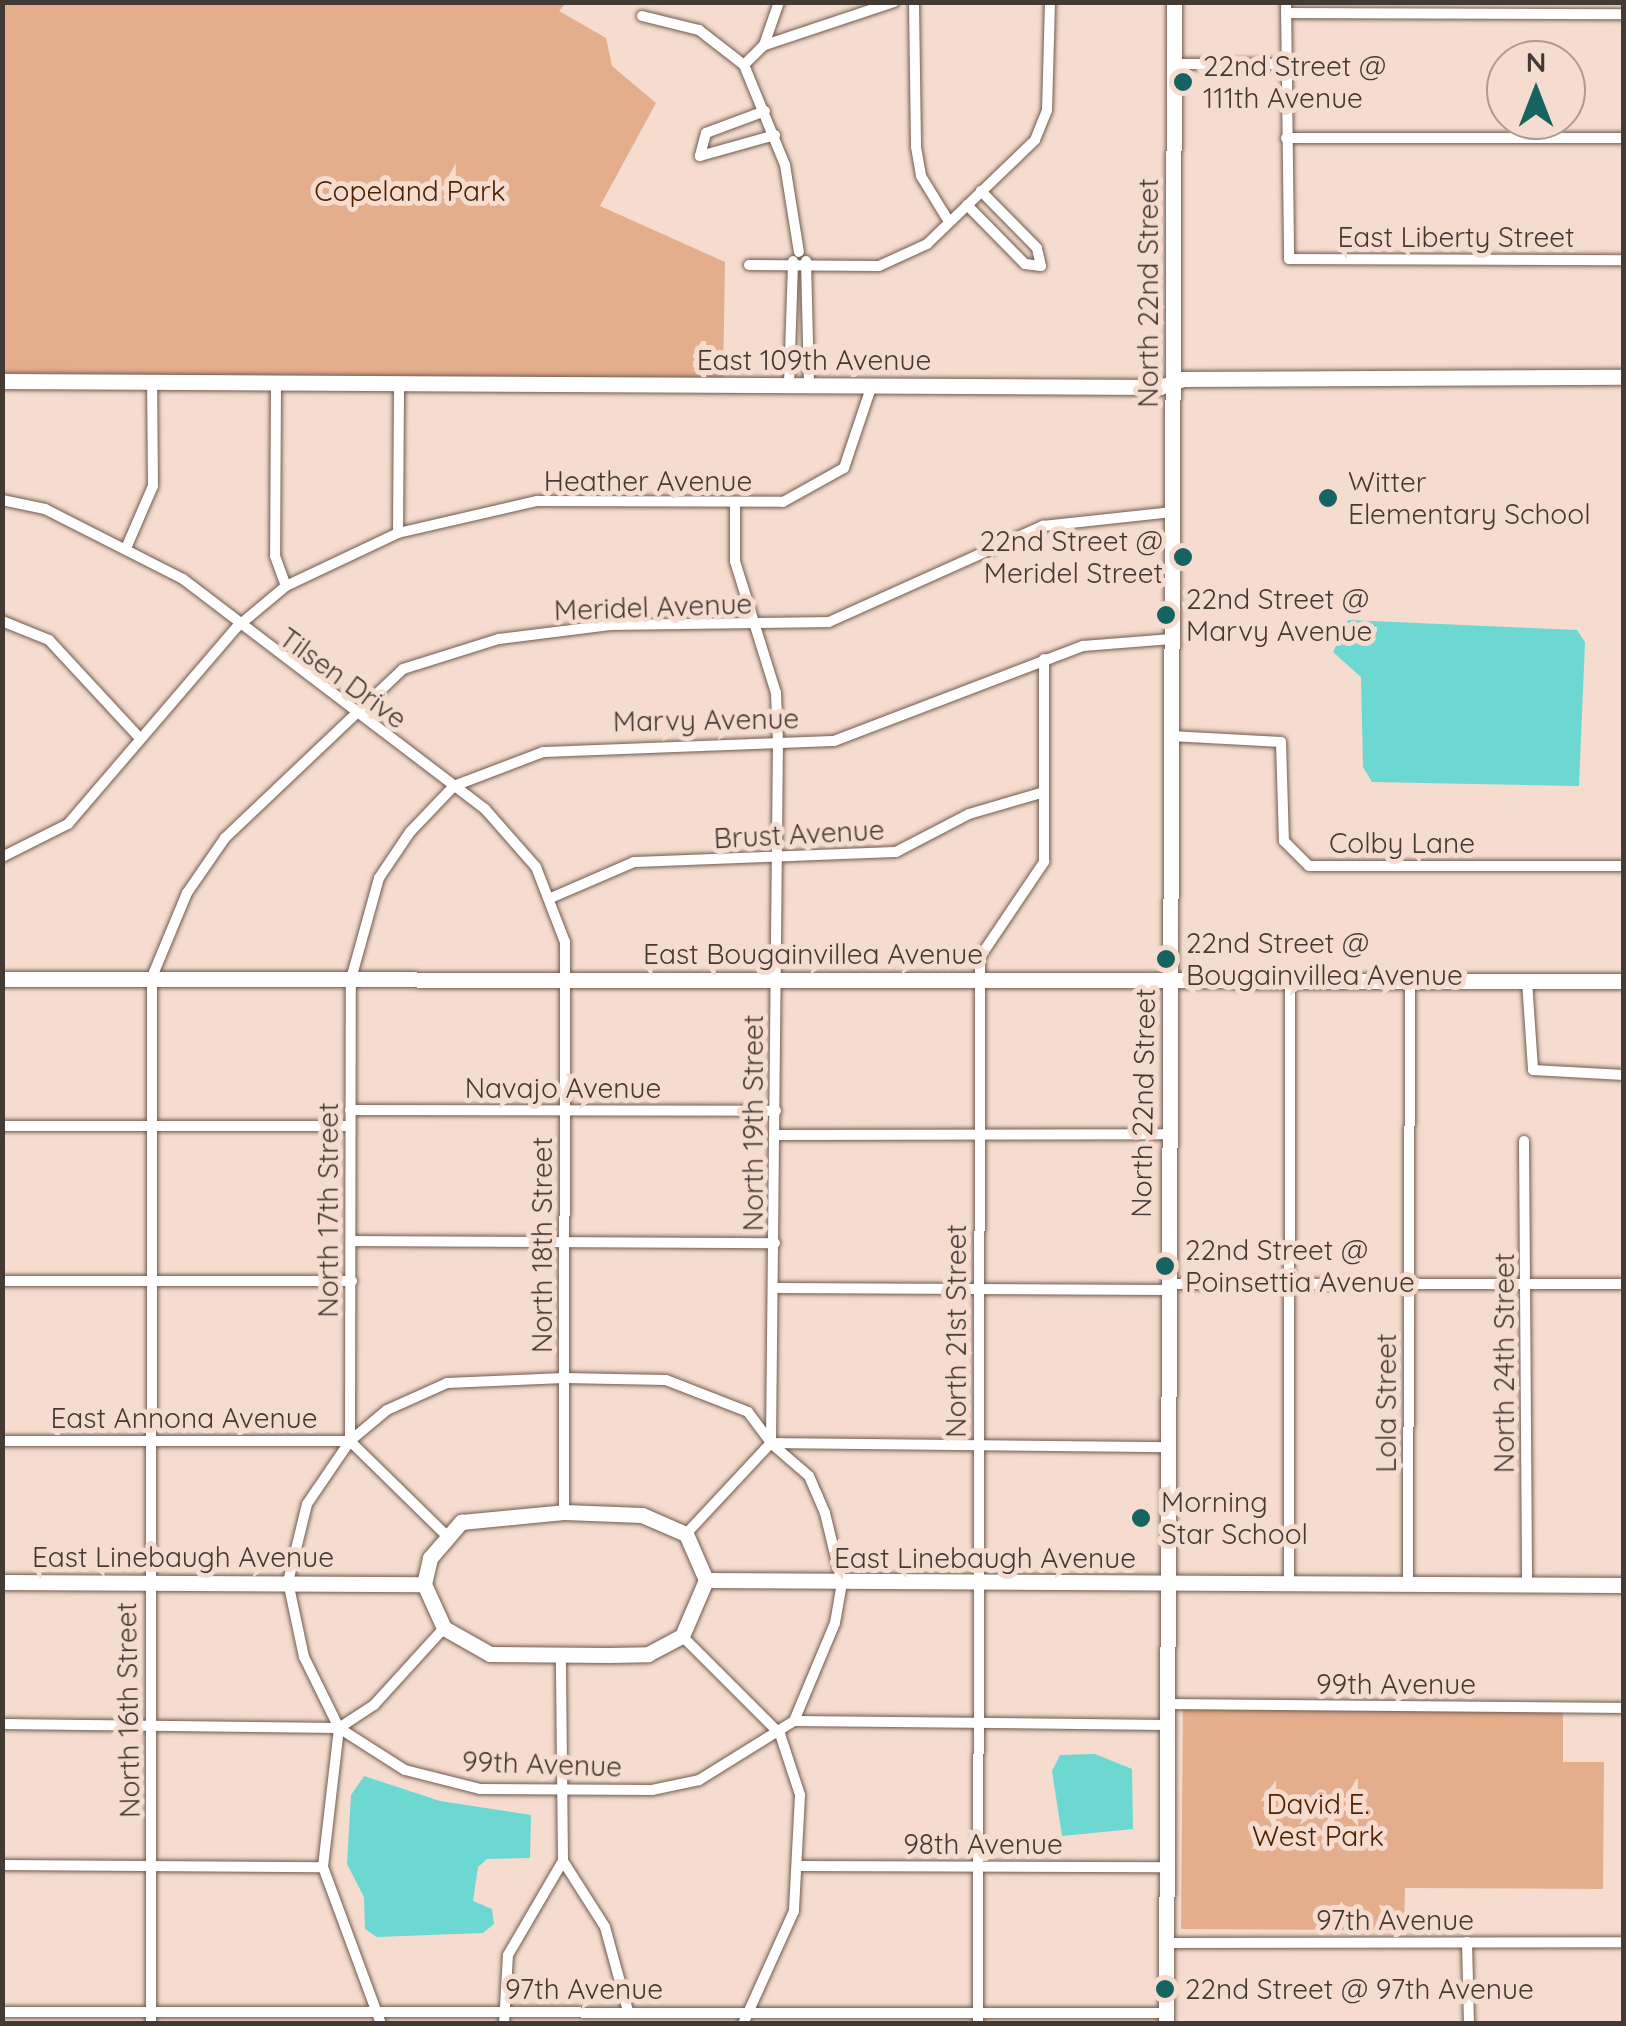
<!DOCTYPE html>
<style>
body{margin:0}
#map{position:relative;width:1626px;height:2026px;overflow:hidden;background:#f5dcce;font-family:Quicksand,sans-serif}
div>[style]{position:absolute}
.green>*{inset:0;background:#e4ad8c}
.water>*{inset:0;background:#6dd7d2}
.roads{filter:drop-shadow(0 0 2px #705b4f) drop-shadow(0 0 2px #705b4f)}
.street>*{height:10px;margin:-5px;padding:0 5px;transform-origin:5px;border-radius:5px;background:#fff}
.secondary>*{height:15px;margin:-7.5px;padding:0 7.5px;transform-origin:7.5px;border-radius:7.5px;background:#fff}
.dots>*{width:28px;height:28px;translate:-50% -50%;box-sizing:border-box;border:5px solid #f5dcce;border-radius:50%}
span{translate:-50% -50%;white-space:nowrap;text-align:center;line-height:1.15;-webkit-text-stroke:10px #f5dcce;paint-order:stroke}
.poi-label{font-size:28px;color:#443a34}
.left{translate:0 -50%;text-align:left}
.right{translate:-100% -50%;text-align:right}
.park-label{font-size:28px;color:#4d2202}
.street-label{font-size:28px;color:#443a34}
.frame{position:absolute;inset:0;border:5px solid #443a34;pointer-events:none}
.north{position:absolute;left:1486px;top:40px;width:100px;height:100px;box-sizing:border-box;background:#f5dcce;border:2px solid #ae9b90;border-radius:50%;rotate:0deg;font-size:28px;font-weight:700;line-height:40px;text-align:center;color:#443a34}
.north::after{content:'';display:block;margin:auto;width:35px;height:45px;background:#166462;clip-path:polygon(50% 0,100% 100%,50% 72%,0 100%)}
</style>
<div id="map">
<div class="green">
<div style="clip-path:polygon(3px 3px,566px 3px,559px 11px,606px 38px,612px 66px,656px 103px,600px 206px,725px 262px,723px 381px,3px 373px)"></div>
<div style="clip-path:polygon(1183px 1707px,1563px 1710px,1563px 1762px,1604px 1762px,1603px 1889px,1405px 1888px,1404px 1930px,1181px 1929px)"></div>
</div>
<div class="water">
<div style="clip-path:polygon(1348px 620px,1577px 630px,1585px 642px,1579px 786px,1372px 782px,1363px 767px,1361px 677px,1333px 652px)"></div>
<div style="clip-path:polygon(1095px 1754px,1132px 1769px,1133px 1829px,1062px 1836px,1052px 1771px,1060px 1755px)"></div>
<div style="clip-path:polygon(364px 1776px,440px 1801px,531px 1815px,530px 1858px,487px 1859px,478px 1867px,473px 1901px,492px 1909px,494px 1924px,483px 1933px,377px 1937px,365px 1929px,364px 1897px,347px 1864px,351px 1795px)"></div>
</div>
<div class="roads">
<div class="street">
<div style="left:779px;top:2px;width:46px;rotate:109.2deg"></div>
<div style="left:764px;top:45px;width:28px;rotate:135deg"></div>
<div style="left:744px;top:65px;width:108px;rotate:67.7deg"></div>
<div style="left:785px;top:165px;width:88px;rotate:80.9deg"></div>
<div style="left:914px;top:2px;width:145px;rotate:89.2deg"></div>
<div style="left:916px;top:147px;width:29px;rotate:80deg"></div>
<div style="left:921px;top:176px;width:52px;rotate:58.5deg"></div>
<div style="left:1286px;top:2px;width:257px;rotate:89.3deg"></div>
<div style="left:1289px;top:259px;width:335px;rotate:0.2deg"></div>
<div style="left:1286px;top:13px;width:338px;rotate:0.2deg"></div>
<div style="left:642px;top:16px;width:59px;rotate:13.8deg"></div>
<div style="left:699px;top:30px;width:57px;rotate:37.9deg"></div>
<div style="left:765px;top:45px;width:136px;rotate:-18.4deg"></div>
<div style="left:1174px;top:64px;width:113px"></div>
<div style="left:765px;top:111px;width:63px;rotate:159.6deg"></div>
<div style="left:706px;top:133px;width:24px;rotate:105deg"></div>
<div style="left:700px;top:156px;width:78px;rotate:-15.6deg"></div>
<div style="left:1286px;top:138px;width:338px"></div>
<div style="left:967px;top:205px;width:83px;rotate:45.5deg"></div>
<div style="left:1025px;top:264px;width:16px;rotate:7deg"></div>
<div style="left:1041px;top:266px;width:18px;rotate:-103deg"></div>
<div style="left:1037px;top:248px;width:80px;rotate:-134.5deg"></div>
<div style="left:806px;top:261px;width:123px;rotate:88.6deg"></div>
<div style="left:749px;top:265px;width:130px;rotate:0.4deg"></div>
<div style="left:879px;top:266px;width:53px;rotate:-24.6deg"></div>
<div style="left:927px;top:244px;width:150px;rotate:-43.9deg"></div>
<div style="left:1035px;top:140px;width:32px;rotate:-68deg"></div>
<div style="left:1047px;top:110px;width:108px;rotate:-88.4deg"></div>
<div style="left:276px;top:383px;width:173px;rotate:90.3deg"></div>
<div style="left:275px;top:556px;width:32px;rotate:70deg"></div>
<div style="left:789px;top:384px;width:123px;rotate:-88.1deg"></div>
<div style="left:2px;top:500px;width:44px;rotate:11.8deg"></div>
<div style="left:45px;top:509px;width:155px;rotate:26.9deg"></div>
<div style="left:183px;top:579px;width:380px;rotate:37.3deg"></div>
<div style="left:485px;top:809px;width:77px;rotate:48.7deg"></div>
<div style="left:536px;top:867px;width:80px;rotate:68.9deg"></div>
<div style="left:565px;top:942px;width:570px;rotate:90.1deg"></div>
<div style="left:398px;top:533px;width:149px;rotate:-89.6deg"></div>
<div style="left:127px;top:546px;width:65px;rotate:-66.6deg"></div>
<div style="left:153px;top:486px;width:105px;rotate:-90.5deg"></div>
<div style="left:2px;top:621px;width:51px;rotate:22deg"></div>
<div style="left:49px;top:640px;width:131px;rotate:47.2deg"></div>
<div style="left:1171px;top:736px;width:110px;rotate:3.1deg"></div>
<div style="left:1281px;top:742px;width:99px;rotate:88.3deg"></div>
<div style="left:1284px;top:841px;width:35px;rotate:45deg"></div>
<div style="left:1309px;top:866px;width:315px"></div>
<div style="left:2px;top:857px;width:74px;rotate:-26.6deg"></div>
<div style="left:68px;top:824px;width:260px;rotate:-49.4deg"></div>
<div style="left:237px;top:627px;width:64px;rotate:-39.9deg"></div>
<div style="left:286px;top:586px;width:124px;rotate:-25.3deg"></div>
<div style="left:398px;top:533px;width:143px;rotate:-13deg"></div>
<div style="left:537px;top:501px;width:246px;rotate:0.2deg"></div>
<div style="left:783px;top:502px;width:70px;rotate:-29.1deg"></div>
<div style="left:844px;top:468px;width:88px;rotate:-71.4deg"></div>
<div style="left:553px;top:897px;width:88px;rotate:-23.4deg"></div>
<div style="left:634px;top:862px;width:262px;rotate:-2.2deg"></div>
<div style="left:896px;top:852px;width:82px;rotate:-27.5deg"></div>
<div style="left:969px;top:814px;width:78px;rotate:-16.3deg"></div>
<div style="left:1527px;top:981px;width:89px;rotate:86.1deg"></div>
<div style="left:1533px;top:1070px;width:91px;rotate:3.1deg"></div>
<div style="left:350px;top:1110px;width:426px;rotate:0.1deg"></div>
<div style="left:2px;top:1126px;width:348px"></div>
<div style="left:776px;top:1135px;width:392px;rotate:-0.1deg"></div>
<div style="left:1524px;top:1141px;width:444px;rotate:89.6deg"></div>
<div style="left:352px;top:1241px;width:423px;rotate:0.3deg"></div>
<div style="left:2px;top:1281px;width:350px"></div>
<div style="left:1167px;top:1284px;width:457px"></div>
<div style="left:777px;top:1288px;width:390px;rotate:0.3deg"></div>
<div style="left:2px;top:1441px;width:348px"></div>
<div style="left:350px;top:1441px;width:48px;rotate:-40deg"></div>
<div style="left:387px;top:1410px;width:66px;rotate:-24.2deg"></div>
<div style="left:447px;top:1383px;width:117px;rotate:-2.4deg"></div>
<div style="left:564px;top:1378px;width:102px;rotate:1.1deg"></div>
<div style="left:666px;top:1380px;width:88px;rotate:21.3deg"></div>
<div style="left:748px;top:1412px;width:39px;rotate:53deg"></div>
<div style="left:771px;top:1443px;width:396px;rotate:0.6deg"></div>
<div style="left:350px;top:1441px;width:133px;rotate:44.4deg"></div>
<div style="left:686px;top:1534px;width:125px;rotate:-47deg"></div>
<div style="left:771px;top:1443px;width:700px;rotate:-89.43deg"></div>
<div style="left:778px;top:743px;width:50px;rotate:-92.3deg"></div>
<div style="left:776px;top:693px;width:138px;rotate:-107.3deg"></div>
<div style="left:735px;top:561px;width:56px;rotate:-90deg"></div>
<div style="left:1408px;top:1585px;width:604px;rotate:-89.81deg"></div>
<div style="left:1289px;top:1586px;width:605px;rotate:-89.91deg"></div>
<div style="left:682px;top:1636px;width:139px;rotate:45deg"></div>
<div style="left:780px;top:1734px;width:64px;rotate:71.8deg"></div>
<div style="left:800px;top:1795px;width:116px;rotate:93deg"></div>
<div style="left:794px;top:1911px;width:124px;rotate:114.3deg"></div>
<div style="left:1168px;top:1704px;width:456px;rotate:0.5deg"></div>
<div style="left:794px;top:1721px;width:373px;rotate:0.6deg"></div>
<div style="left:2px;top:1724px;width:337px;rotate:0.7deg"></div>
<div style="left:339px;top:1728px;width:78px;rotate:32.5deg"></div>
<div style="left:405px;top:1770px;width:77px;rotate:14.2deg"></div>
<div style="left:480px;top:1789px;width:172px;rotate:0.3deg"></div>
<div style="left:652px;top:1790px;width:48px;rotate:-12deg"></div>
<div style="left:699px;top:1780px;width:112px;rotate:-31.8deg"></div>
<div style="left:794px;top:1721px;width:106px;rotate:-67.3deg"></div>
<div style="left:835px;top:1623px;width:41px;rotate:-80.1deg"></div>
<div style="left:842px;top:1583px;width:72px;rotate:-103.7deg"></div>
<div style="left:825px;top:1513px;width:40px;rotate:-113.4deg"></div>
<div style="left:809px;top:1476px;width:49px;rotate:-139.1deg"></div>
<div style="left:339px;top:1728px;width:79px;rotate:-116.2deg"></div>
<div style="left:304px;top:1657px;width:77px;rotate:-102deg"></div>
<div style="left:288px;top:1582px;width:80px;rotate:-76.3deg"></div>
<div style="left:307px;top:1504px;width:76px;rotate:-55.7deg"></div>
<div style="left:350px;top:1441px;width:462px;rotate:-89.9deg"></div>
<div style="left:351px;top:979px;width:105px;rotate:-74.5deg"></div>
<div style="left:379px;top:878px;width:55px;rotate:-56deg"></div>
<div style="left:410px;top:832px;width:64px;rotate:-46.3deg"></div>
<div style="left:454px;top:786px;width:95px;rotate:-20.9deg"></div>
<div style="left:543px;top:752px;width:291px;rotate:-2.2deg"></div>
<div style="left:834px;top:741px;width:267px;rotate:-20.9deg"></div>
<div style="left:1083px;top:646px;width:89px;rotate:-4.5deg"></div>
<div style="left:339px;top:1728px;width:140px;rotate:96.6deg"></div>
<div style="left:323px;top:1867px;width:167px;rotate:69.7deg"></div>
<div style="left:339px;top:1728px;width:42px;rotate:-33.3deg"></div>
<div style="left:374px;top:1705px;width:104px;rotate:-47.7deg"></div>
<div style="left:563px;top:1861px;width:78px;rotate:57.5deg"></div>
<div style="left:605px;top:1927px;width:87px;rotate:74.7deg"></div>
<div style="left:2px;top:1865px;width:321px;rotate:0.4deg"></div>
<div style="left:800px;top:1866px;width:366px;rotate:0.2deg"></div>
<div style="left:1467px;top:1942px;width:82px;rotate:88.6deg"></div>
<div style="left:1166px;top:1943px;width:458px;rotate:-0.1deg"></div>
<div style="left:2px;top:2012px;width:1164px;rotate:0.05deg"></div>
<div style="left:151px;top:2024px;width:1047px;rotate:-89.95deg"></div>
<div style="left:152px;top:977px;width:91px;rotate:-67.4deg"></div>
<div style="left:187px;top:893px;width:67px;rotate:-55.4deg"></div>
<div style="left:225px;top:838px;width:245px;rotate:-43.5deg"></div>
<div style="left:403px;top:669px;width:101px;rotate:-17.4deg"></div>
<div style="left:499px;top:639px;width:114px;rotate:-7.1deg"></div>
<div style="left:612px;top:625px;width:217px;rotate:-0.8deg"></div>
<div style="left:829px;top:622px;width:235px;rotate:-24.2deg"></div>
<div style="left:1043px;top:526px;width:130px;rotate:-6.2deg"></div>
<div style="left:504px;top:2024px;width:69px;rotate:-86.7deg"></div>
<div style="left:508px;top:1955px;width:109px;rotate:-59.7deg"></div>
<div style="left:563px;top:1861px;width:206px;rotate:-90.6deg"></div>
<div style="left:978px;top:2024px;width:1067px;rotate:-89.89deg"></div>
<div style="left:980px;top:957px;width:115px;rotate:-56deg"></div>
<div style="left:1044px;top:862px;width:203px;rotate:-90deg"></div>
</div>
<div class="secondary">
<div style="left:2px;top:381px;width:1158px;rotate:0.3deg"></div>
<div style="left:1160px;top:387px;width:24px;rotate:-19deg"></div>
<div style="left:1183px;top:379px;width:441px;rotate:-0.3deg"></div>
<div style="left:2px;top:979px;width:1622px;rotate:0.07deg"></div>
<div style="left:706px;top:1580px;width:918px;rotate:0.31deg"></div>
<div style="left:2px;top:1582px;width:422px;rotate:0.3deg"></div>
<div style="left:424px;top:1584px;width:48px;rotate:65.6deg"></div>
<div style="left:444px;top:1628px;width:53px;rotate:29.5deg"></div>
<div style="left:490px;top:1654px;width:119px;rotate:0.5deg"></div>
<div style="left:609px;top:1655px;width:39px;rotate:-1deg"></div>
<div style="left:648px;top:1654px;width:38px;rotate:-28deg"></div>
<div style="left:682px;top:1636px;width:61px;rotate:-66.8deg"></div>
<div style="left:424px;top:1584px;width:27px;rotate:-77deg"></div>
<div style="left:430px;top:1558px;width:48px;rotate:-49.3deg"></div>
<div style="left:461px;top:1522px;width:103px;rotate:-5.5deg"></div>
<div style="left:564px;top:1512px;width:78px;rotate:2.2deg"></div>
<div style="left:642px;top:1515px;width:48px;rotate:23.4deg"></div>
<div style="left:686px;top:1534px;width:50px;rotate:66.5deg"></div>
<div style="left:1166px;top:2024px;width:2022px;rotate:-89.77deg"></div>
</div>
</div>
<div class="dots">
<div style="left:1183px;top:82px;background:#166462"></div>
<div style="left:1328px;top:498px;background:#166462"></div>
<div style="left:1183px;top:557px;background:#166462"></div>
<div style="left:1166px;top:615px;background:#166462"></div>
<div style="left:1166px;top:959px;background:#166462"></div>
<div style="left:1165px;top:1266px;background:#166462"></div>
<div style="left:1141px;top:1518px;background:#166462"></div>
<div style="left:1165px;top:1989px;background:#166462"></div>
</div>
<div class="poi-label">
<span class="left" style="left:1203px;top:82px">22nd Street @<br>111th Avenue</span>
<span class="left" style="left:1348px;top:498px">Witter<br>Elementary School</span>
<span class="right" style="left:1163px;top:557px">22nd Street @<br>Meridel Street</span>
<span class="left" style="left:1186px;top:615px">22nd Street @<br>Marvy Avenue</span>
<span class="left" style="left:1186px;top:959px">22nd Street @<br>Bougainvillea Avenue</span>
<span class="left" style="left:1185px;top:1266px">22nd Street @<br>Poinsettia Avenue</span>
<span class="left" style="left:1161px;top:1518px">Morning<br>Star School</span>
<span class="left" style="left:1185px;top:1989px">22nd Street @ 97th Avenue</span>
</div>
<div class="park-label">
<span style="left:410px;top:191px">Copeland Park</span>
<span style="left:1318px;top:1820px">David E.<br>West Park</span>
</div>
<div class="street-label">
<span style="left:1456px;top:237px">East Liberty Street</span>
<span style="left:1148px;top:293px;rotate:-90deg">North 22nd Street</span>
<span style="left:814px;top:360px">East 109th Avenue</span>
<span style="left:648px;top:481px">Heather Avenue</span>
<span style="left:653px;top:607px;rotate:-2deg">Meridel Avenue</span>
<span style="left:343px;top:678px;rotate:36deg">Tilsen Drive</span>
<span style="left:706px;top:720px;rotate:-1deg">Marvy Avenue</span>
<span style="left:799px;top:834px;rotate:-3deg">Brust Avenue</span>
<span style="left:1402px;top:843px">Colby Lane</span>
<span style="left:813px;top:954px">East Bougainvillea Avenue</span>
<span style="left:563px;top:1088px">Navajo Avenue</span>
<span style="left:1143px;top:1103px;rotate:-89deg">North 22nd Street</span>
<span style="left:753px;top:1123px;rotate:-90deg">North 19th Street</span>
<span style="left:328px;top:1210px;rotate:-90deg">North 17th Street</span>
<span style="left:542px;top:1245px;rotate:-90deg">North 18th Street</span>
<span style="left:956px;top:1331px;rotate:-90deg">North 21st Street</span>
<span style="left:1504px;top:1363px;rotate:-90deg">North 24th Street</span>
<span style="left:1386px;top:1403px;rotate:-90deg">Lola Street</span>
<span style="left:184px;top:1418px">East Annona Avenue</span>
<span style="left:183px;top:1557px">East Linebaugh Avenue</span>
<span style="left:985px;top:1558px">East Linebaugh Avenue</span>
<span style="left:1396px;top:1684px">99th Avenue</span>
<span style="left:128px;top:1710px;rotate:-91deg">North 16th Street</span>
<span style="left:542px;top:1764px;rotate:2deg">99th Avenue</span>
<span style="left:983px;top:1844px">98th Avenue</span>
<span style="left:1395px;top:1920px">97th Avenue</span>
<span style="left:584px;top:1989px">97th Avenue</span>
</div>
<div class="frame"></div>
<div class="north">N</div>
</div>
